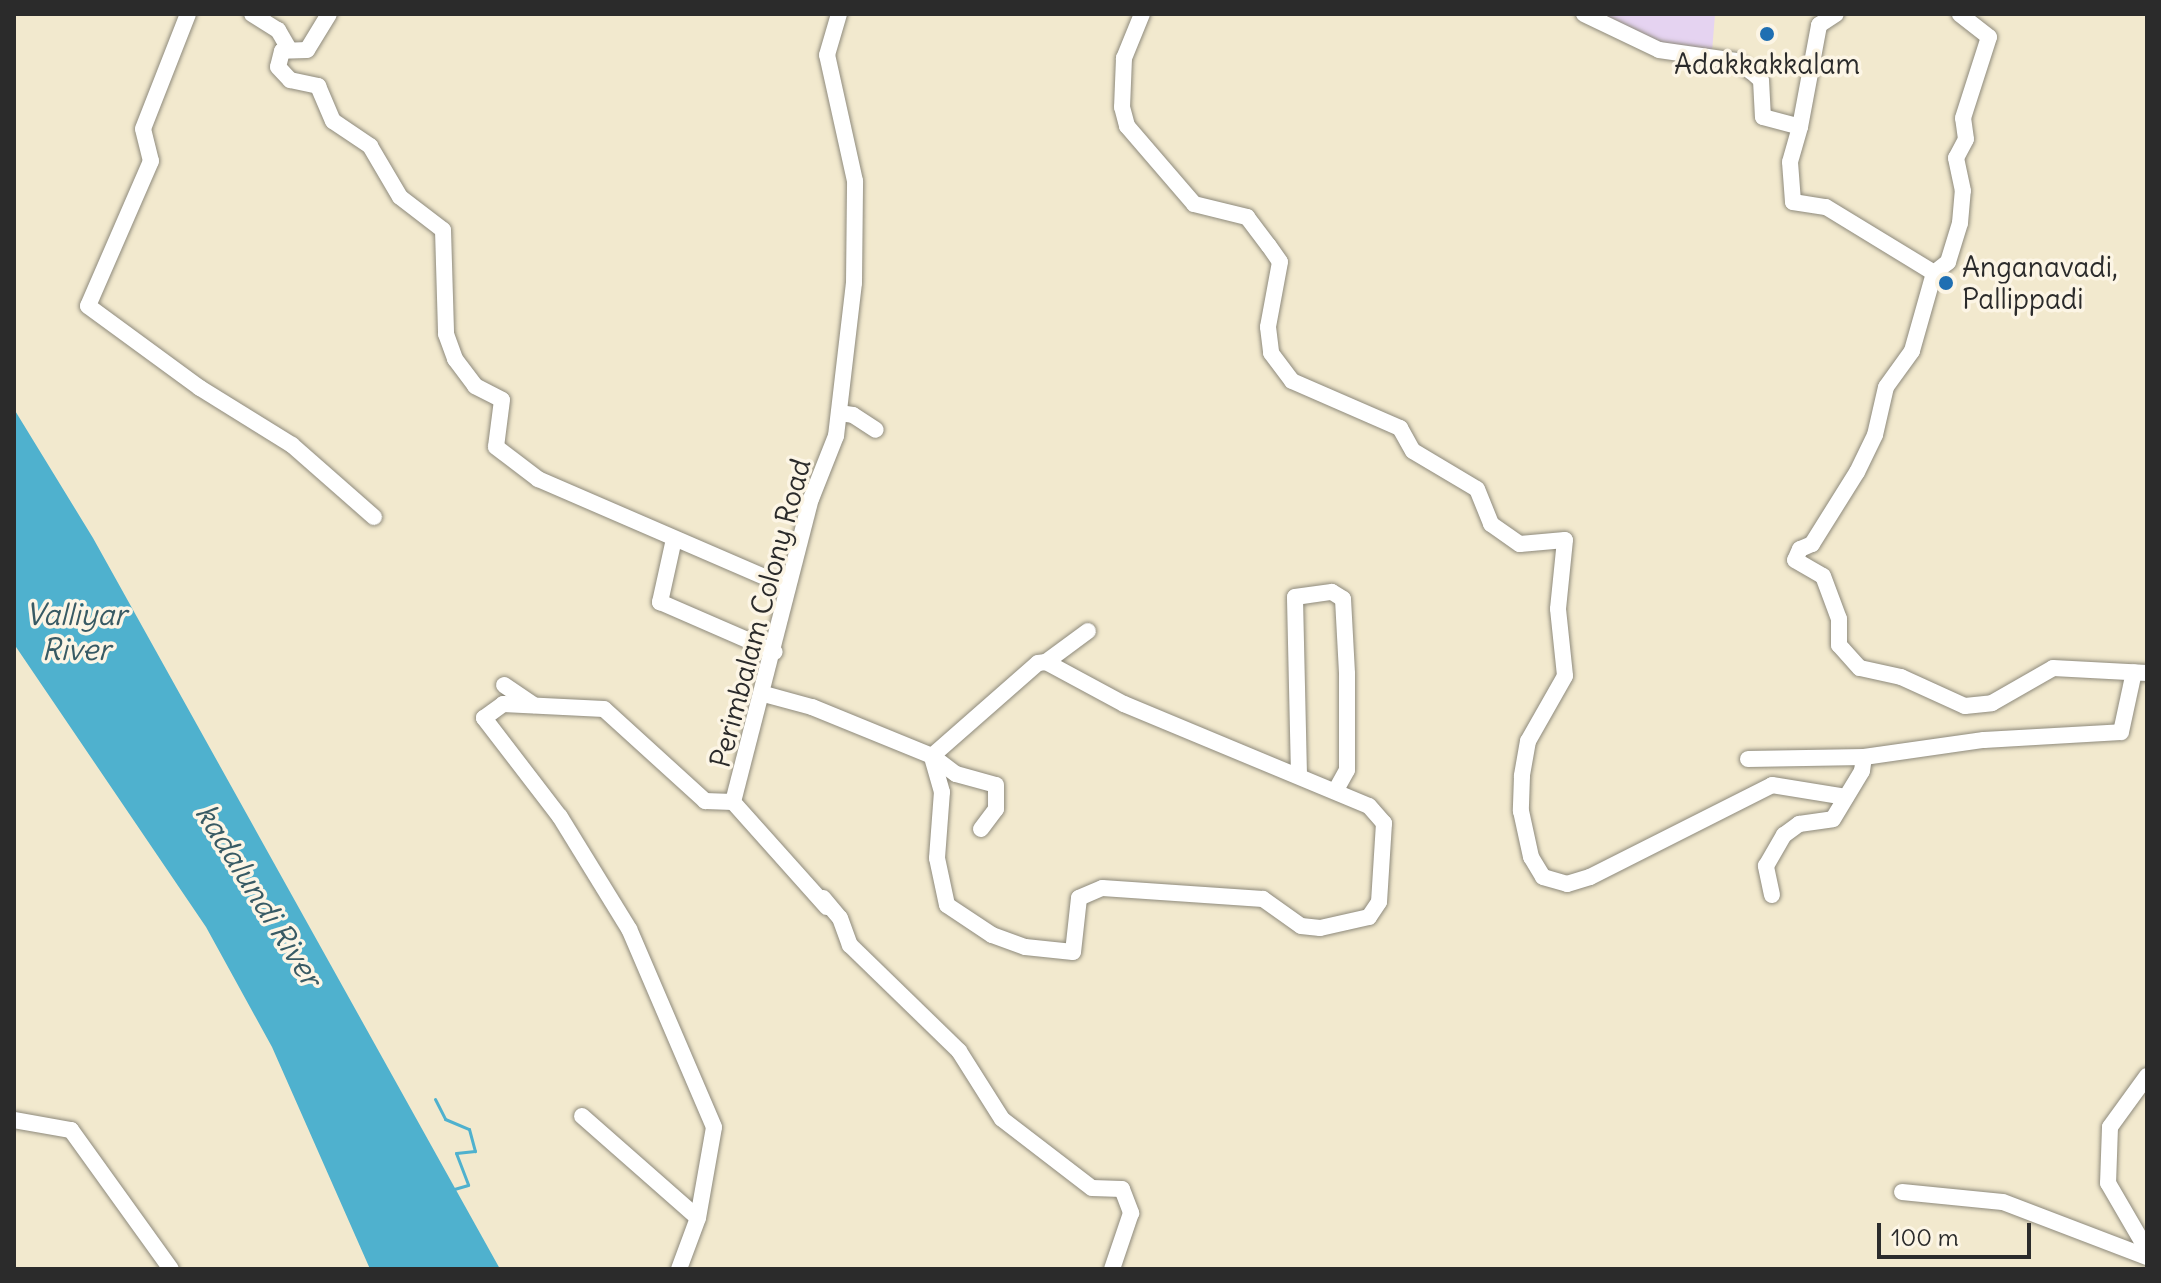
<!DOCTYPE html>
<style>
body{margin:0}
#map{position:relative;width:2161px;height:1283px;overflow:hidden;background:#f2e9ce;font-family:Delius,sans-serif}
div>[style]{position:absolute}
.built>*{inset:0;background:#e5d3f1}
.water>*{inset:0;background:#4fb1ce}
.stream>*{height:3px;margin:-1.5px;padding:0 1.5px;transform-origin:1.5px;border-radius:1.5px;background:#4fb1ce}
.roads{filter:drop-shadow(0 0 2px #8e8a7c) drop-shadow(0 0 2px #8e8a7c)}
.minor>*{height:16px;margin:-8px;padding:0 8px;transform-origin:8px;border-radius:8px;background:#fff}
.dots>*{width:22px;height:22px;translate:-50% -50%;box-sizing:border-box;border:4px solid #fcf5e5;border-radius:50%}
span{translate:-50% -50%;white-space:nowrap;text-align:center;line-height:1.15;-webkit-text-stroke:7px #fcf5e5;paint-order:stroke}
.poi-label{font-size:28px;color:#2b2b2b}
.left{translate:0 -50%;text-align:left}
.street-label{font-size:28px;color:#2b2b2b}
.water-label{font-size:30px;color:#385a64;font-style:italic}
.frame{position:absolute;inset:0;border:16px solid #2b2b2b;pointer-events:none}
.scale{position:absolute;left:1877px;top:1223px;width:154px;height:36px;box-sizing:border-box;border:4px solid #2b2b2b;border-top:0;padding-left:10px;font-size:24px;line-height:28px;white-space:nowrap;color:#2b2b2b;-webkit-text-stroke:6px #fcf5e5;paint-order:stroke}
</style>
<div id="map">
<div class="built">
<div style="clip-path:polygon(1600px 14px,1715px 14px,1712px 52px,1655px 45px)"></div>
</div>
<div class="water">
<div style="clip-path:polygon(14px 409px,93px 538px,500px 1269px,370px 1269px,272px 1047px,206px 927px,14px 644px)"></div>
</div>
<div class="stream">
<div style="left:435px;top:1099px;width:22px;rotate:63deg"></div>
<div style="left:445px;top:1119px;width:26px;rotate:23deg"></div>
<div style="left:469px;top:1129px;width:23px;rotate:75deg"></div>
<div style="left:475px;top:1151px;width:19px;rotate:174deg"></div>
<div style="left:456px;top:1153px;width:34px;rotate:69deg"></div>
<div style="left:468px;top:1185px;width:18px;rotate:164deg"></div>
</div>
<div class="roads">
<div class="minor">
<div style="left:188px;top:14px;width:123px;rotate:111.4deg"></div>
<div style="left:143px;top:129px;width:33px;rotate:76deg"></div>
<div style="left:151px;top:161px;width:158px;rotate:113.5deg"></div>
<div style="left:88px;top:306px;width:139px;rotate:36.2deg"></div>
<div style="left:200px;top:388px;width:108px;rotate:31.8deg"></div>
<div style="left:292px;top:445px;width:109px;rotate:41.3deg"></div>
<div style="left:252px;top:14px;width:31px;rotate:32deg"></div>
<div style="left:278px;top:30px;width:22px;rotate:60deg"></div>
<div style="left:329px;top:14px;width:42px;rotate:121.4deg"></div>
<div style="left:307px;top:50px;width:25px;rotate:178deg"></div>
<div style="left:282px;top:51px;width:16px;rotate:104deg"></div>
<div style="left:278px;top:67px;width:18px;rotate:47deg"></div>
<div style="left:290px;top:80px;width:29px;rotate:12deg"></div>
<div style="left:318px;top:86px;width:38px;rotate:67deg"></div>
<div style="left:333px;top:121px;width:45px;rotate:34deg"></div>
<div style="left:370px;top:146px;width:59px;rotate:59.5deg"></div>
<div style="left:400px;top:197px;width:54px;rotate:37.5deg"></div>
<div style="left:443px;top:230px;width:104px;rotate:88.3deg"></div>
<div style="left:446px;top:334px;width:27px;rotate:70deg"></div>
<div style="left:455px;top:359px;width:34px;rotate:53deg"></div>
<div style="left:475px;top:386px;width:30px;rotate:27deg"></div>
<div style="left:502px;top:400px;width:47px;rotate:97.3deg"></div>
<div style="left:496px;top:447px;width:53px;rotate:37.3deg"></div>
<div style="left:538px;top:479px;width:272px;rotate:23.4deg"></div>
<div style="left:1142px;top:14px;width:48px;rotate:112.2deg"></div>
<div style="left:1124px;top:58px;width:49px;rotate:92.3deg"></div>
<div style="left:1122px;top:107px;width:20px;rotate:75deg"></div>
<div style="left:1127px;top:126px;width:103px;rotate:49.3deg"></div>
<div style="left:1194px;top:204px;width:55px;rotate:13.8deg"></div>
<div style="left:1247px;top:217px;width:36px;rotate:53deg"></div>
<div style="left:1269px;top:246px;width:19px;rotate:55deg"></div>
<div style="left:1280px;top:262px;width:66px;rotate:100.5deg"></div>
<div style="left:1268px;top:327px;width:26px;rotate:83deg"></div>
<div style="left:1271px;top:353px;width:35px;rotate:53deg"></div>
<div style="left:1292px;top:381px;width:118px;rotate:23.5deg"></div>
<div style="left:1400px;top:428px;width:26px;rotate:61deg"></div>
<div style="left:1413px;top:451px;width:74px;rotate:30.7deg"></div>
<div style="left:1477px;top:489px;width:38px;rotate:68deg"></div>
<div style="left:1491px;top:524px;width:35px;rotate:35deg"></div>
<div style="left:1520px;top:544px;width:45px;rotate:-5.1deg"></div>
<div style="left:1565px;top:540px;width:69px;rotate:95.8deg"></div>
<div style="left:1558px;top:609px;width:67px;rotate:84deg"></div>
<div style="left:1565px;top:676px;width:75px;rotate:119.6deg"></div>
<div style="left:1528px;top:741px;width:36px;rotate:100deg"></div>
<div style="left:1522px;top:776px;width:35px;rotate:92deg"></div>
<div style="left:1521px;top:811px;width:47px;rotate:77.7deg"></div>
<div style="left:1531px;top:857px;width:23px;rotate:59deg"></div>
<div style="left:1543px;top:877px;width:25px;rotate:16deg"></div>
<div style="left:1567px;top:884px;width:24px;rotate:-17deg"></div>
<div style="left:1590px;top:877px;width:204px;rotate:-26.8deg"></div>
<div style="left:1772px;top:785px;width:75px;rotate:9.2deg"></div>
<div style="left:1584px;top:14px;width:83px;rotate:25.6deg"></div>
<div style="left:1659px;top:50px;width:78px;rotate:8.1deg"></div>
<div style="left:1736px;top:61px;width:19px;rotate:35deg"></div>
<div style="left:1752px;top:72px;width:12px;rotate:42deg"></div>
<div style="left:1761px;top:80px;width:37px;rotate:87deg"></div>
<div style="left:1763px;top:117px;width:38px;rotate:15deg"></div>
<div style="left:1800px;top:127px;width:36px;rotate:106deg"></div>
<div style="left:1790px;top:162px;width:40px;rotate:85.7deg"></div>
<div style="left:1793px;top:202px;width:33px;rotate:9deg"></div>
<div style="left:1826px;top:207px;width:127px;rotate:31.4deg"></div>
<div style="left:1800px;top:127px;width:104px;rotate:-79.4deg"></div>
<div style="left:1819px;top:25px;width:20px;rotate:-33deg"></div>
<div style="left:1934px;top:273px;width:81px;rotate:105.8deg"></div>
<div style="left:1912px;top:351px;width:44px;rotate:125.8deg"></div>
<div style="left:1886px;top:387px;width:49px;rotate:102.9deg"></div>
<div style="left:1875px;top:435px;width:41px;rotate:115.9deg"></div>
<div style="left:1857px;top:472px;width:85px;rotate:122deg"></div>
<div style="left:1812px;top:544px;width:13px;rotate:157deg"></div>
<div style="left:1800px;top:549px;width:12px;rotate:114deg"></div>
<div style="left:1795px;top:560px;width:32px;rotate:30deg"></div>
<div style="left:1823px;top:576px;width:46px;rotate:69.6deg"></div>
<div style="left:1839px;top:619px;width:26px;rotate:90deg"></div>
<div style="left:1839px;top:645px;width:31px;rotate:48deg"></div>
<div style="left:1860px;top:668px;width:42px;rotate:12.4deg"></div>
<div style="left:1901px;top:677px;width:70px;rotate:24.4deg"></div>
<div style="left:1965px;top:706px;width:27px;rotate:-6deg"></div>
<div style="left:1992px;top:703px;width:70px;rotate:-29.8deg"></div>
<div style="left:2053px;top:668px;width:94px;rotate:3deg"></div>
<div style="left:1934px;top:273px;width:18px;rotate:-38deg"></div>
<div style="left:1948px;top:262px;width:41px;rotate:-72.9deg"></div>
<div style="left:1960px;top:223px;width:32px;rotate:-85deg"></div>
<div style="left:1963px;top:191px;width:34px;rotate:-102deg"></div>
<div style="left:1956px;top:158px;width:21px;rotate:-62deg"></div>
<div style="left:1966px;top:139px;width:21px;rotate:-98deg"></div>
<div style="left:1963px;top:118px;width:85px;rotate:-72.2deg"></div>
<div style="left:1989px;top:37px;width:37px;rotate:-142deg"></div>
<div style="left:839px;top:413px;width:14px;rotate:8deg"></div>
<div style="left:853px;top:415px;width:27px;rotate:33deg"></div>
<div style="left:674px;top:539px;width:65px;rotate:102.5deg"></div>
<div style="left:660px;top:602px;width:125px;rotate:23.5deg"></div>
<div style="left:1046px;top:662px;width:52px;rotate:-36.4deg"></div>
<div style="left:504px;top:685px;width:36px;rotate:34deg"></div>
<div style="left:764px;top:694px;width:50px;rotate:15.2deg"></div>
<div style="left:812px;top:707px;width:130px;rotate:22.2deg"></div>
<div style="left:932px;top:756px;width:141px;rotate:-41.3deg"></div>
<div style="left:1038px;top:663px;width:8px;rotate:-7deg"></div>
<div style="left:1046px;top:662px;width:89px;rotate:28.3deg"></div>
<div style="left:1124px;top:704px;width:265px;rotate:22.6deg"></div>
<div style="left:1369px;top:806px;width:23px;rotate:49deg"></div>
<div style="left:1384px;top:823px;width:79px;rotate:93.6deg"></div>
<div style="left:1379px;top:902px;width:18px;rotate:124deg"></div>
<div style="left:1369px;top:917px;width:50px;rotate:167.3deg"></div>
<div style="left:1320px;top:928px;width:19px;rotate:-174deg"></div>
<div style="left:1301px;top:926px;width:47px;rotate:-144.6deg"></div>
<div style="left:1263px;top:899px;width:161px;rotate:-176.1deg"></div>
<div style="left:1102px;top:888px;width:25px;rotate:157deg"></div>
<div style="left:1079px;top:898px;width:54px;rotate:96.3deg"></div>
<div style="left:1073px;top:952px;width:48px;rotate:-174.1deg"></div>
<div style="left:1025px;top:947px;width:35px;rotate:-160deg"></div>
<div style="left:992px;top:935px;width:54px;rotate:-146.3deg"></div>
<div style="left:947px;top:905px;width:48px;rotate:-102deg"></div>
<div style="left:937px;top:858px;width:66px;rotate:-85.7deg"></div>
<div style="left:942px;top:792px;width:37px;rotate:-106deg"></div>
<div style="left:932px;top:756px;width:30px;rotate:37deg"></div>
<div style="left:956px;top:774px;width:41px;rotate:15.4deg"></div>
<div style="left:996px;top:785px;width:24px;rotate:90deg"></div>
<div style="left:996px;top:809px;width:25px;rotate:127deg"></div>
<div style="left:1748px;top:759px;width:116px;rotate:-1deg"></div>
<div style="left:1864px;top:757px;width:121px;rotate:-8.1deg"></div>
<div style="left:1984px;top:740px;width:137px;rotate:-3.3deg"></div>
<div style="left:2121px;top:732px;width:61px;rotate:-77.8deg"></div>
<div style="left:1299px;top:775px;width:178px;rotate:-91.3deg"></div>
<div style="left:1295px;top:597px;width:37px;rotate:-8deg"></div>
<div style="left:1332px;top:592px;width:13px;rotate:32deg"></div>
<div style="left:1343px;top:599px;width:75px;rotate:86.9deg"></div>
<div style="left:1347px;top:674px;width:96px;rotate:90deg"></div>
<div style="left:1347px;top:770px;width:23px;rotate:119deg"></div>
<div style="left:733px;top:802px;width:141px;rotate:48.2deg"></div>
<div style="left:1772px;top:895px;width:30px;rotate:-102deg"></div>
<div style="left:1766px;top:866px;width:36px;rotate:-60deg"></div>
<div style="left:1784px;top:835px;width:19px;rotate:-36deg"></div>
<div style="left:1799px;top:824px;width:34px;rotate:-8deg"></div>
<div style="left:1833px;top:819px;width:56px;rotate:-58.9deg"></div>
<div style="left:1862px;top:771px;width:14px;rotate:-82deg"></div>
<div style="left:823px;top:898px;width:26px;rotate:50deg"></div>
<div style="left:840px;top:918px;width:29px;rotate:70deg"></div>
<div style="left:850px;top:945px;width:152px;rotate:44.2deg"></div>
<div style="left:959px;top:1051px;width:80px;rotate:57.7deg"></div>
<div style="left:1002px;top:1119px;width:113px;rotate:37.5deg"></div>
<div style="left:1092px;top:1188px;width:30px;rotate:2deg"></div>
<div style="left:1122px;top:1189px;width:26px;rotate:69deg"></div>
<div style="left:1131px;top:1213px;width:59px;rotate:108.7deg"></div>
<div style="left:2147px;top:1076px;width:63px;rotate:126deg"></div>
<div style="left:2110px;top:1127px;width:56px;rotate:92deg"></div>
<div style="left:2108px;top:1183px;width:78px;rotate:59.8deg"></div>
<div style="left:582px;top:1116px;width:154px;rotate:41.3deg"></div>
<div style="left:14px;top:1120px;width:58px;rotate:10deg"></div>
<div style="left:71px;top:1130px;width:171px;rotate:54.3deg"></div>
<div style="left:1902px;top:1192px;width:101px;rotate:5.7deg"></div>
<div style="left:2003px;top:1202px;width:154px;rotate:20.9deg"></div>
<div style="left:679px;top:1269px;width:54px;rotate:-69.6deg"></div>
<div style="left:698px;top:1218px;width:92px;rotate:-80deg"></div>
<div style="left:714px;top:1127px;width:215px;rotate:-113.2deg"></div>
<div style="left:629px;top:929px;width:132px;rotate:-121.6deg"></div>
<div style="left:560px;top:817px;width:125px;rotate:-127.5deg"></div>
<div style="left:484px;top:718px;width:24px;rotate:-36deg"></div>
<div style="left:503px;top:704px;width:101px;rotate:2.8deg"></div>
<div style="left:604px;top:709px;width:137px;rotate:42.3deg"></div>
<div style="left:705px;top:801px;width:28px;rotate:2deg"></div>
<div style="left:733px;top:802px;width:313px;rotate:-75.6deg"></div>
<div style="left:811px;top:499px;width:68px;rotate:-68.4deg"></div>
<div style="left:836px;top:436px;width:154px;rotate:-83.3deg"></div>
<div style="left:854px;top:283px;width:102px;rotate:-89.4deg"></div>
<div style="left:855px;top:181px;width:129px;rotate:-102.5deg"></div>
<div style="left:827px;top:55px;width:43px;rotate:-73.7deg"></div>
</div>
</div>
<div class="dots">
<div style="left:1767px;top:34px;background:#1f6fb2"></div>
<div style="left:1946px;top:283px;background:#1f6fb2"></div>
</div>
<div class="poi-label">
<span style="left:1767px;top:64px">Adakkakkalam</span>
<span class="left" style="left:1962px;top:283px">Anganavadi,<br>Pallippadi</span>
</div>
<div class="street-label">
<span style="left:760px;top:613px;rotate:-75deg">Perimbalam Colony Road</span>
</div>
<div class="water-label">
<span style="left:76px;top:631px">Valliyar<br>River</span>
<span style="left:259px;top:895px;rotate:58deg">kadalundi River</span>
</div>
<div class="frame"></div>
<div class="scale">100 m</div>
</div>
